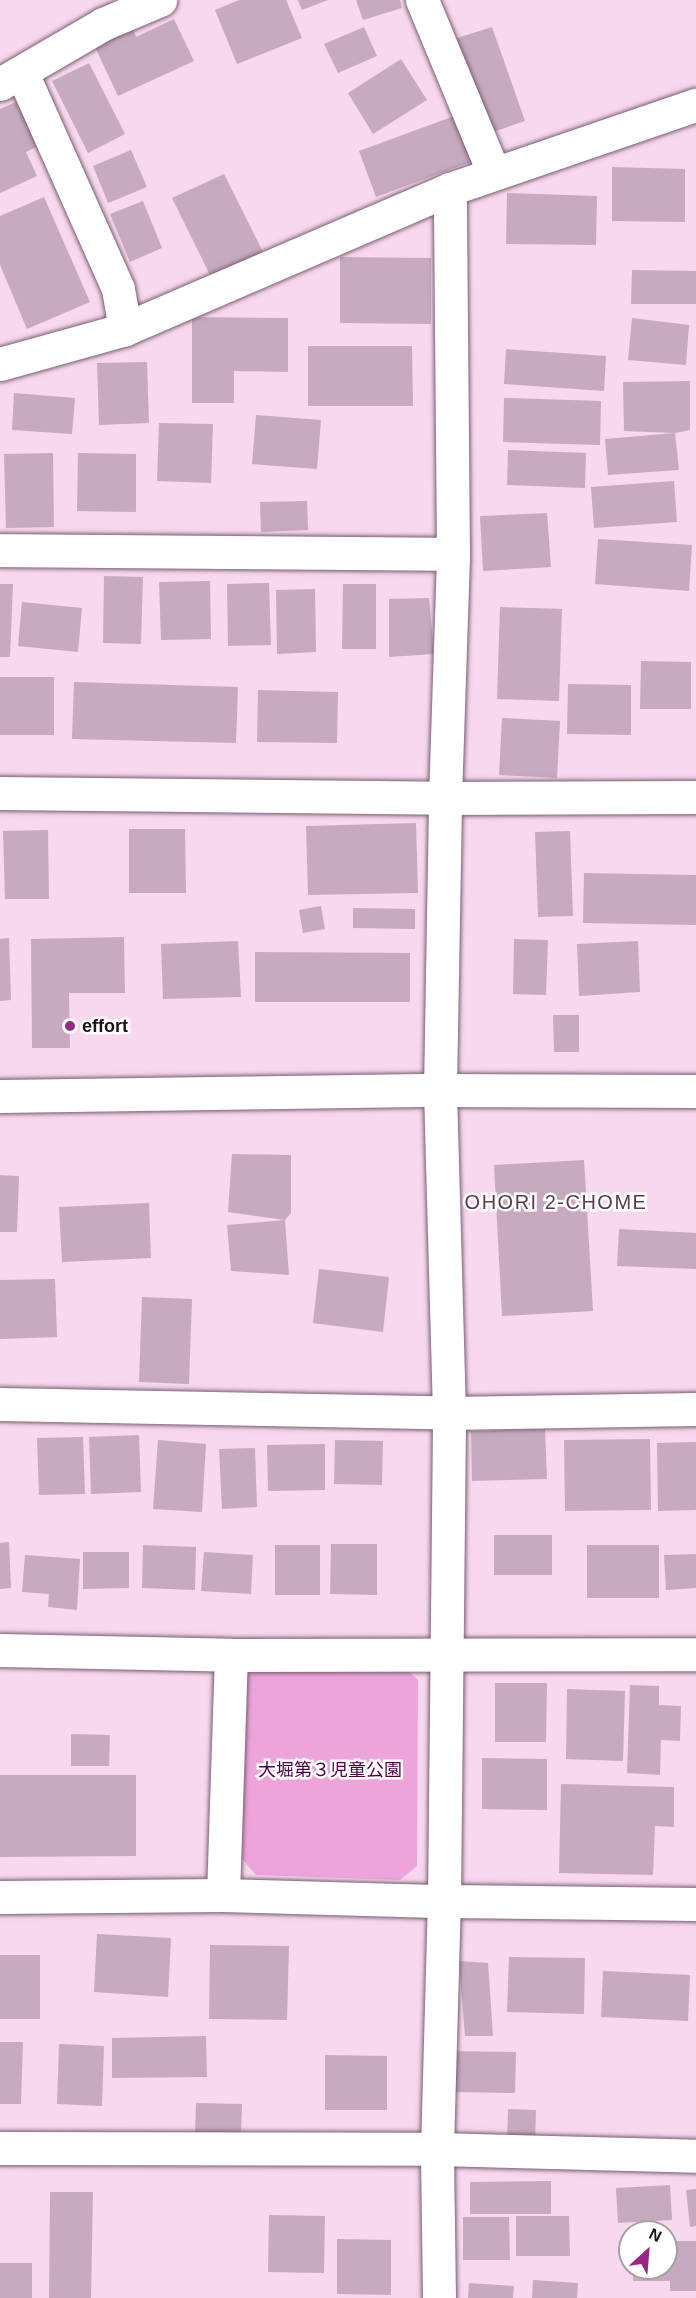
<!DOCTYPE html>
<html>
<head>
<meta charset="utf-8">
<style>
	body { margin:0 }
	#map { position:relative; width:696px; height:2298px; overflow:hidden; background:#f7d8ee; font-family:Helvetica,"Noto Sans JP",sans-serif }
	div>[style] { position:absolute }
	.green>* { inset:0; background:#eda4db }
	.building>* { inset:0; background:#c7aabf }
	.roads { filter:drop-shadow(0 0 2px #785e71) drop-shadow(0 0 2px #785e71) }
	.minor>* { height:33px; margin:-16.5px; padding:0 16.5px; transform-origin:16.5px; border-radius:16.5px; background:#fff }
	.tertiary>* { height:33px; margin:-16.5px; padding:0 16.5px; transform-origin:16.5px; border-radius:16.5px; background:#fff }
	.dots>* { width:16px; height:16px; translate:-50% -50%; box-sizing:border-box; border:3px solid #fff; border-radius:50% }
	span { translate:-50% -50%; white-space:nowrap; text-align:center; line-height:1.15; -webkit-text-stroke:5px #fff; paint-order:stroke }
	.poi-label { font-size:18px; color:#1d131a; font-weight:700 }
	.left { translate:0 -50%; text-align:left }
	.park-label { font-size:18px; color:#4e0143 }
	.neighbourhood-label { font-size:20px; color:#573e51; letter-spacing:1.5px }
	.north { position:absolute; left:618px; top:2220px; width:60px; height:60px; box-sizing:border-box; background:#fff; border:2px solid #a5a1a3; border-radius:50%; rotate:26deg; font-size:16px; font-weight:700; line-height:24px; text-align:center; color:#1d131a }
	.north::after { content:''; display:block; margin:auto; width:21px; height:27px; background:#972684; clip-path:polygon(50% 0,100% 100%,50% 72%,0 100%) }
</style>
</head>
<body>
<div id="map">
	<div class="green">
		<div style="clip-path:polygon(255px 1667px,405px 1668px,418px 1680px,417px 1866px,400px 1880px,256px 1875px,242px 1859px,244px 1680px)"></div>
	</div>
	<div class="building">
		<div style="clip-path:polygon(239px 0,286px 0,302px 38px,237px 64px,215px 10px)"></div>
		<div style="clip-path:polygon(298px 0,328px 0,302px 10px)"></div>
		<div style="clip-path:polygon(356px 0,400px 0,402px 8px,363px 20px)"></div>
		<div style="clip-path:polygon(174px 19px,194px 61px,118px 96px,95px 47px,133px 29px,136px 37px)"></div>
		<div style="clip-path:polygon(364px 27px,377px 56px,338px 73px,324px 44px)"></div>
		<div style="clip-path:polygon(492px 27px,525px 121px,487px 134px,454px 39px)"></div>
		<div style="clip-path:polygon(401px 59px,427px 100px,373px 134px,348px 93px)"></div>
		<div style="clip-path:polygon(89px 63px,125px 134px,88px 153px,52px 81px)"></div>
		<div style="clip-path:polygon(21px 100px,42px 144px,26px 152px,37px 176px,0 193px,0 109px)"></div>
		<div style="clip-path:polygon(457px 115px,473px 161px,376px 197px,359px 151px)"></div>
		<div style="clip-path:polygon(131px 150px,147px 187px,108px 203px,93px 166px)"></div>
		<div style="clip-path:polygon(612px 167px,685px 169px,685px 222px,612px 221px)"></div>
		<div style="clip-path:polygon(224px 174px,263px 252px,211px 277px,172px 198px)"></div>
		<div style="clip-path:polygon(507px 193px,597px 196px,596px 245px,506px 244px)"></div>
		<div style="clip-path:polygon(44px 197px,90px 302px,27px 329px,0 265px,0 216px)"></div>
		<div style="clip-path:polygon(143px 201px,162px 248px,130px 262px,110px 214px)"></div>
		<div style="clip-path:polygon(340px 257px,431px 258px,431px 324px,340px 323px)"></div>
		<div style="clip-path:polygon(632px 270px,696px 271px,696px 304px,631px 304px)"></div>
		<div style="clip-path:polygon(192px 317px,288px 318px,288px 372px,234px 371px,234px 403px,192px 403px)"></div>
		<div style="clip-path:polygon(632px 318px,689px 325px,686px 365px,628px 360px)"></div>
		<div style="clip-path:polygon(308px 346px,412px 346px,413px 406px,308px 406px)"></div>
		<div style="clip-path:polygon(506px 349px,606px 356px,604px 391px,504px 384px)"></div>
		<div style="clip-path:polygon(147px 362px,149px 423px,99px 425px,97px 363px)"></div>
		<div style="clip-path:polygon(690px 381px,690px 430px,675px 433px,624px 431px,623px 382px)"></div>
		<div style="clip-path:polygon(14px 393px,75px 398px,72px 434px,12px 430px)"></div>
		<div style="clip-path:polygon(504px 398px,601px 401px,600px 445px,503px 442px)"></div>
		<div style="clip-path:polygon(256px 415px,321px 420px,317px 469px,252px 464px)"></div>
		<div style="clip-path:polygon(159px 423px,213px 424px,211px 483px,157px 481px)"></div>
		<div style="clip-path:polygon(675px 433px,679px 470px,608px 475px,605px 439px)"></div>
		<div style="clip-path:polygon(508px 450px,586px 453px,585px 488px,507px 485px)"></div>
		<div style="clip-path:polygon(53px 453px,54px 527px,6px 528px,4px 454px)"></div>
		<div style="clip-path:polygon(78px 453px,136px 454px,136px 512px,77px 511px)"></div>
		<div style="clip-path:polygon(674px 481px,677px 522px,594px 528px,591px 487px)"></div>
		<div style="clip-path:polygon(307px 501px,308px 530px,261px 532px,260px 502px)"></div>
		<div style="clip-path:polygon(547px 513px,551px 567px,483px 571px,480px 516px)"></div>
		<div style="clip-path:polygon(598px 539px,692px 545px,689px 591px,595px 584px)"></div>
		<div style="clip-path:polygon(104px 576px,143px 577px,141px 644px,103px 643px)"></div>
		<div style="clip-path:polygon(210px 581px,211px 639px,161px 640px,159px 582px)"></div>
		<div style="clip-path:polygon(269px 583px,271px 645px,228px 646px,227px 584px)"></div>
		<div style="clip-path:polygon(0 584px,13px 584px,10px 657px,0 657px)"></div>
		<div style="clip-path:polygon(343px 584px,376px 584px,376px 649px,342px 649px)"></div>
		<div style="clip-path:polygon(315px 589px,316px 652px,277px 654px,276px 590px)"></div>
		<div style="clip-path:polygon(429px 598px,434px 654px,389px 657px,389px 599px)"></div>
		<div style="clip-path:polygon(22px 602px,82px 608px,78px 652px,18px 646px)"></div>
		<div style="clip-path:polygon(500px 607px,562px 609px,559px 701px,497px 699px)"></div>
		<div style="clip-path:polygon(641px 661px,691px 662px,691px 709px,640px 709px)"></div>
		<div style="clip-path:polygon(0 677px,54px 677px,54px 735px,0 735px)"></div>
		<div style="clip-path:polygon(74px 682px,238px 687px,236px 743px,72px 739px)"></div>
		<div style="clip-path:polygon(568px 684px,631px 685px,631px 735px,567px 734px)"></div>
		<div style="clip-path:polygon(258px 690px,338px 692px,337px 743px,257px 742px)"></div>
		<div style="clip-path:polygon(502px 718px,560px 721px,557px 778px,499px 775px)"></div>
		<div style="clip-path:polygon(416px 823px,418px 893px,308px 895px,306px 826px)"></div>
		<div style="clip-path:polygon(129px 829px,185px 829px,186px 893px,129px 893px)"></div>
		<div style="clip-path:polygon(48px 830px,49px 899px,5px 899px,3px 831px)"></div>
		<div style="clip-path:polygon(570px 831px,573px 916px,538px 917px,535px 832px)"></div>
		<div style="clip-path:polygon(584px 873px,696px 875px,696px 925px,583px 923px)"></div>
		<div style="clip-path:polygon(321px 906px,325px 929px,303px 933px,299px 910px)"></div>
		<div style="clip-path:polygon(353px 908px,415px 909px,415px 929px,353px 928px)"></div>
		<div style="clip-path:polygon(124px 937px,125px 993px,69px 993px,70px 1048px,32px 1048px,31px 939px)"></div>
		<div style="clip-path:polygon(9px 938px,11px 1000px,0 1001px,0 939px)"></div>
		<div style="clip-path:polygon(514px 939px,548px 940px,546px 995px,513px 994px)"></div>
		<div style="clip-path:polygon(238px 941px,241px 997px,163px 999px,161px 944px)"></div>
		<div style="clip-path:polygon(638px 941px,640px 992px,579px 996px,577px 944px)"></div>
		<div style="clip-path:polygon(255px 952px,410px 953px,410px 1002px,255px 1002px)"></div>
		<div style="clip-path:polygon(553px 1015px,579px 1015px,579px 1052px,554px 1052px)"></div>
		<div style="clip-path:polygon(232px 1154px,291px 1155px,291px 1213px,285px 1220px,228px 1212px)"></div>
		<div style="clip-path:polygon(584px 1160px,593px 1311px,502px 1316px,494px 1165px)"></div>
		<div style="clip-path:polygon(0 1175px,19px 1176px,17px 1232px,0 1232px)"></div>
		<div style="clip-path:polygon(149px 1203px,151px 1258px,62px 1262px,59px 1207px)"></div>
		<div style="clip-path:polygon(285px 1220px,289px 1275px,231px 1271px,227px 1225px)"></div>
		<div style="clip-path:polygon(619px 1229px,696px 1233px,696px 1269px,617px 1266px)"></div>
		<div style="clip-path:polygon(319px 1269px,389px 1277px,383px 1332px,313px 1323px)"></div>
		<div style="clip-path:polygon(55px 1279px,57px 1337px,0 1339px,0 1280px)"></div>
		<div style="clip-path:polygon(142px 1297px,192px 1299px,189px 1384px,139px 1382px)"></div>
		<div style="clip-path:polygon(545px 1429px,547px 1479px,472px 1481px,471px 1431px)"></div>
		<div style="clip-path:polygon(139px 1435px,141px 1492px,91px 1494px,89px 1437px)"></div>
		<div style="clip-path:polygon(83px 1437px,85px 1494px,39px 1495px,37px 1438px)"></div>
		<div style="clip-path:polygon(650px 1439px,651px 1510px,565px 1511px,564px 1440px)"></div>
		<div style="clip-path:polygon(158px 1440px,206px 1444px,202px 1512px,153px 1509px)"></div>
		<div style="clip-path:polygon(335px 1440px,383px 1441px,382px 1485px,334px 1484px)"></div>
		<div style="clip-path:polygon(696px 1442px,696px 1510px,658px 1511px,657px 1443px)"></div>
		<div style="clip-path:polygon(325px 1444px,325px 1490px,268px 1491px,267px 1445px)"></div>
		<div style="clip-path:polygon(255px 1448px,257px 1507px,222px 1509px,219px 1449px)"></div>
		<div style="clip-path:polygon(494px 1535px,552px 1535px,552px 1575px,494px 1575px)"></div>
		<div style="clip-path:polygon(9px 1542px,11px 1588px,0 1589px,0 1543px)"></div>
		<div style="clip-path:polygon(331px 1544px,377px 1544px,377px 1595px,330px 1594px)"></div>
		<div style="clip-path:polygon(143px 1545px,196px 1547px,195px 1590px,142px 1588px)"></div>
		<div style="clip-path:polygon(275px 1545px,320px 1545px,320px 1595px,275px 1595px)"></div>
		<div style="clip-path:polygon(587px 1545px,659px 1545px,659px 1598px,587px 1598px)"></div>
		<div style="clip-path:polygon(83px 1552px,129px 1552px,129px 1588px,83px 1589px)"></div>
		<div style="clip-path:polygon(204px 1552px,253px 1555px,251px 1594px,201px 1591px)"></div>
		<div style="clip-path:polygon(696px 1554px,696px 1588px,666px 1590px,664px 1555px)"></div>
		<div style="clip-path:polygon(25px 1555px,80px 1559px,77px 1610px,48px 1607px,49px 1594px,22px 1592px)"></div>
		<div style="clip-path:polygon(495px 1683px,547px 1683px,546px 1742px,495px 1742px)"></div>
		<div style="clip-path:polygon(630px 1685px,659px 1686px,659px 1705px,681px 1706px,680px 1741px,661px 1740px,660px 1775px,627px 1773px)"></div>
		<div style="clip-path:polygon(567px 1689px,625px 1691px,623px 1761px,566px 1759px)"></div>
		<div style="clip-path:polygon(71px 1734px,110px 1735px,109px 1766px,71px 1766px)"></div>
		<div style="clip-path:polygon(482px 1758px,547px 1759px,547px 1810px,482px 1809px)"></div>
		<div style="clip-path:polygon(0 1775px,136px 1775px,136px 1856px,0 1857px)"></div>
		<div style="clip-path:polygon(561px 1784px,674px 1787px,674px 1827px,655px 1826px,653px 1875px,559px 1873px)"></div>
		<div style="clip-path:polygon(97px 1934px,171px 1938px,168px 1997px,94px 1992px)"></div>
		<div style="clip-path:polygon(210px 1945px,289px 1946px,287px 2020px,209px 2019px)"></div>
		<div style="clip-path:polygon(0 1955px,40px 1955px,40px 2019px,0 2019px)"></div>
		<div style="clip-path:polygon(509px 1957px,585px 1958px,584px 2014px,507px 2012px)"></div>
		<div style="clip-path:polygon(459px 1961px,488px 1963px,493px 2036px,465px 2036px)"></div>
		<div style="clip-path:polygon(603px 1971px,690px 1975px,688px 2021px,601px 2017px)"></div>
		<div style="clip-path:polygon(206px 2036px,207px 2077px,112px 2078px,112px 2038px)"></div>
		<div style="clip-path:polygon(0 2042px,23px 2042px,21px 2104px,0 2104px)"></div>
		<div style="clip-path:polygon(59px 2044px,104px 2046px,102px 2106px,57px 2104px)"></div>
		<div style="clip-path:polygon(453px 2051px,516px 2052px,515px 2093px,453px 2092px)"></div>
		<div style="clip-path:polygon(325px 2055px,387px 2056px,387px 2110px,325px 2110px)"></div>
		<div style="clip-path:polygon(196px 2103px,242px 2104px,241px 2134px,195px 2134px)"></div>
		<div style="clip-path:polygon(508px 2109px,536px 2110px,535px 2142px,507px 2142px)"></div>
		<div style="clip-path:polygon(551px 2181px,551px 2214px,470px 2214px,470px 2182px)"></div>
		<div style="clip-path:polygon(670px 2185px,672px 2220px,618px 2223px,616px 2188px)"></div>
		<div style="clip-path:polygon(696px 2189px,696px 2226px,690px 2227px,686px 2190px)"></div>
		<div style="clip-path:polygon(50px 2192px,93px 2192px,91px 2298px,49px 2298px)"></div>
		<div style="clip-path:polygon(269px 2215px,325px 2216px,324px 2273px,268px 2272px)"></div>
		<div style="clip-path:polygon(516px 2216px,569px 2216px,570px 2256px,516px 2256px)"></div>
		<div style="clip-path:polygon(463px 2217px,509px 2217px,510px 2260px,463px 2260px)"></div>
		<div style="clip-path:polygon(337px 2239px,391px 2240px,391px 2295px,337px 2294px)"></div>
		<div style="clip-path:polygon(666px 2241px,696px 2241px,696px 2291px,670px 2291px,670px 2281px,633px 2281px,633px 2268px,666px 2268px)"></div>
		<div style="clip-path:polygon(0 2263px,32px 2263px,32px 2298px,0 2298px)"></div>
		<div style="clip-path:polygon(533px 2280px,578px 2283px,577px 2298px,532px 2298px)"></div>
		<div style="clip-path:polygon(469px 2283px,514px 2286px,513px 2298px,468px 2298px)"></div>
	</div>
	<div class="roads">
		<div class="minor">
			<div style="left:422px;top:0;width:188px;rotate:67.5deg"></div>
			<div style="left:22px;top:73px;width:236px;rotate:66deg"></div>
			<div style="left:118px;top:289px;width:41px;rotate:80.1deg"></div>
			<div style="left:0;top:84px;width:119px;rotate:-30.2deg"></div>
			<div style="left:103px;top:24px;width:62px;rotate:-22.8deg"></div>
			<div style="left:0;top:364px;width:130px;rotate:-15.6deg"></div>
			<div style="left:125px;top:329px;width:354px;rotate:-23.3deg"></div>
			<div style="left:450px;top:189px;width:260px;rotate:-18.9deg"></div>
			<div style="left:0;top:550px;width:453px;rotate:0.5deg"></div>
			<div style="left:0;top:793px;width:445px;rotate:0.6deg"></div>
			<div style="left:445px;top:798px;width:251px;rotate:-0.2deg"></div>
			<div style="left:0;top:1404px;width:449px;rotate:1.1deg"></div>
			<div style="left:449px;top:1413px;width:247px;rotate:-0.9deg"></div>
			<div style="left:0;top:1650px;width:231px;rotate:1.2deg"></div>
			<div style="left:231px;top:1655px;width:465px;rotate:-0.1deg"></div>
			<div style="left:223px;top:1895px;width:240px;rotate:-88.1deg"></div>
			<div style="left:0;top:1897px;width:223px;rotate:-0.5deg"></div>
			<div style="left:223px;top:1895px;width:221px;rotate:1.6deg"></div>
			<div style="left:444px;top:1901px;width:252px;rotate:0.7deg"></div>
			<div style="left:0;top:2148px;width:437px;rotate:0.1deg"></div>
			<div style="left:437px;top:2149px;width:259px;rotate:1.5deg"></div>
			<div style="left:439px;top:2298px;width:149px;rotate:-90.8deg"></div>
			<div style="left:437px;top:2149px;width:248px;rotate:-88.4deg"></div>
			<div style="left:444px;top:1901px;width:488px;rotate:-89.4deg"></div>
			<div style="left:449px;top:1413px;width:323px;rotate:-91.6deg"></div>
			<div style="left:440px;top:1090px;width:292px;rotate:-89deg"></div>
			<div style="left:445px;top:798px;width:244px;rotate:-88.1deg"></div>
			<div style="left:453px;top:554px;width:365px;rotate:-90.5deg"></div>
		</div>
		<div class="tertiary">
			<div style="left:0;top:1096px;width:440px;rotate:-0.8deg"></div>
			<div style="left:440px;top:1090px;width:256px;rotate:0.2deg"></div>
		</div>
	</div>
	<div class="dots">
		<div style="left:70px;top:1026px;background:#972684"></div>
	</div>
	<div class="poi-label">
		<span class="left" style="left:82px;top:1026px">effort</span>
	</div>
	<div class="park-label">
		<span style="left:330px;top:1770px">大堀第３児童公園</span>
	</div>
	<div class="neighbourhood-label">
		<span style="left:556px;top:1202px">OHORI 2-CHOME</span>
	</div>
	<div class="north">N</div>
</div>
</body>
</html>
